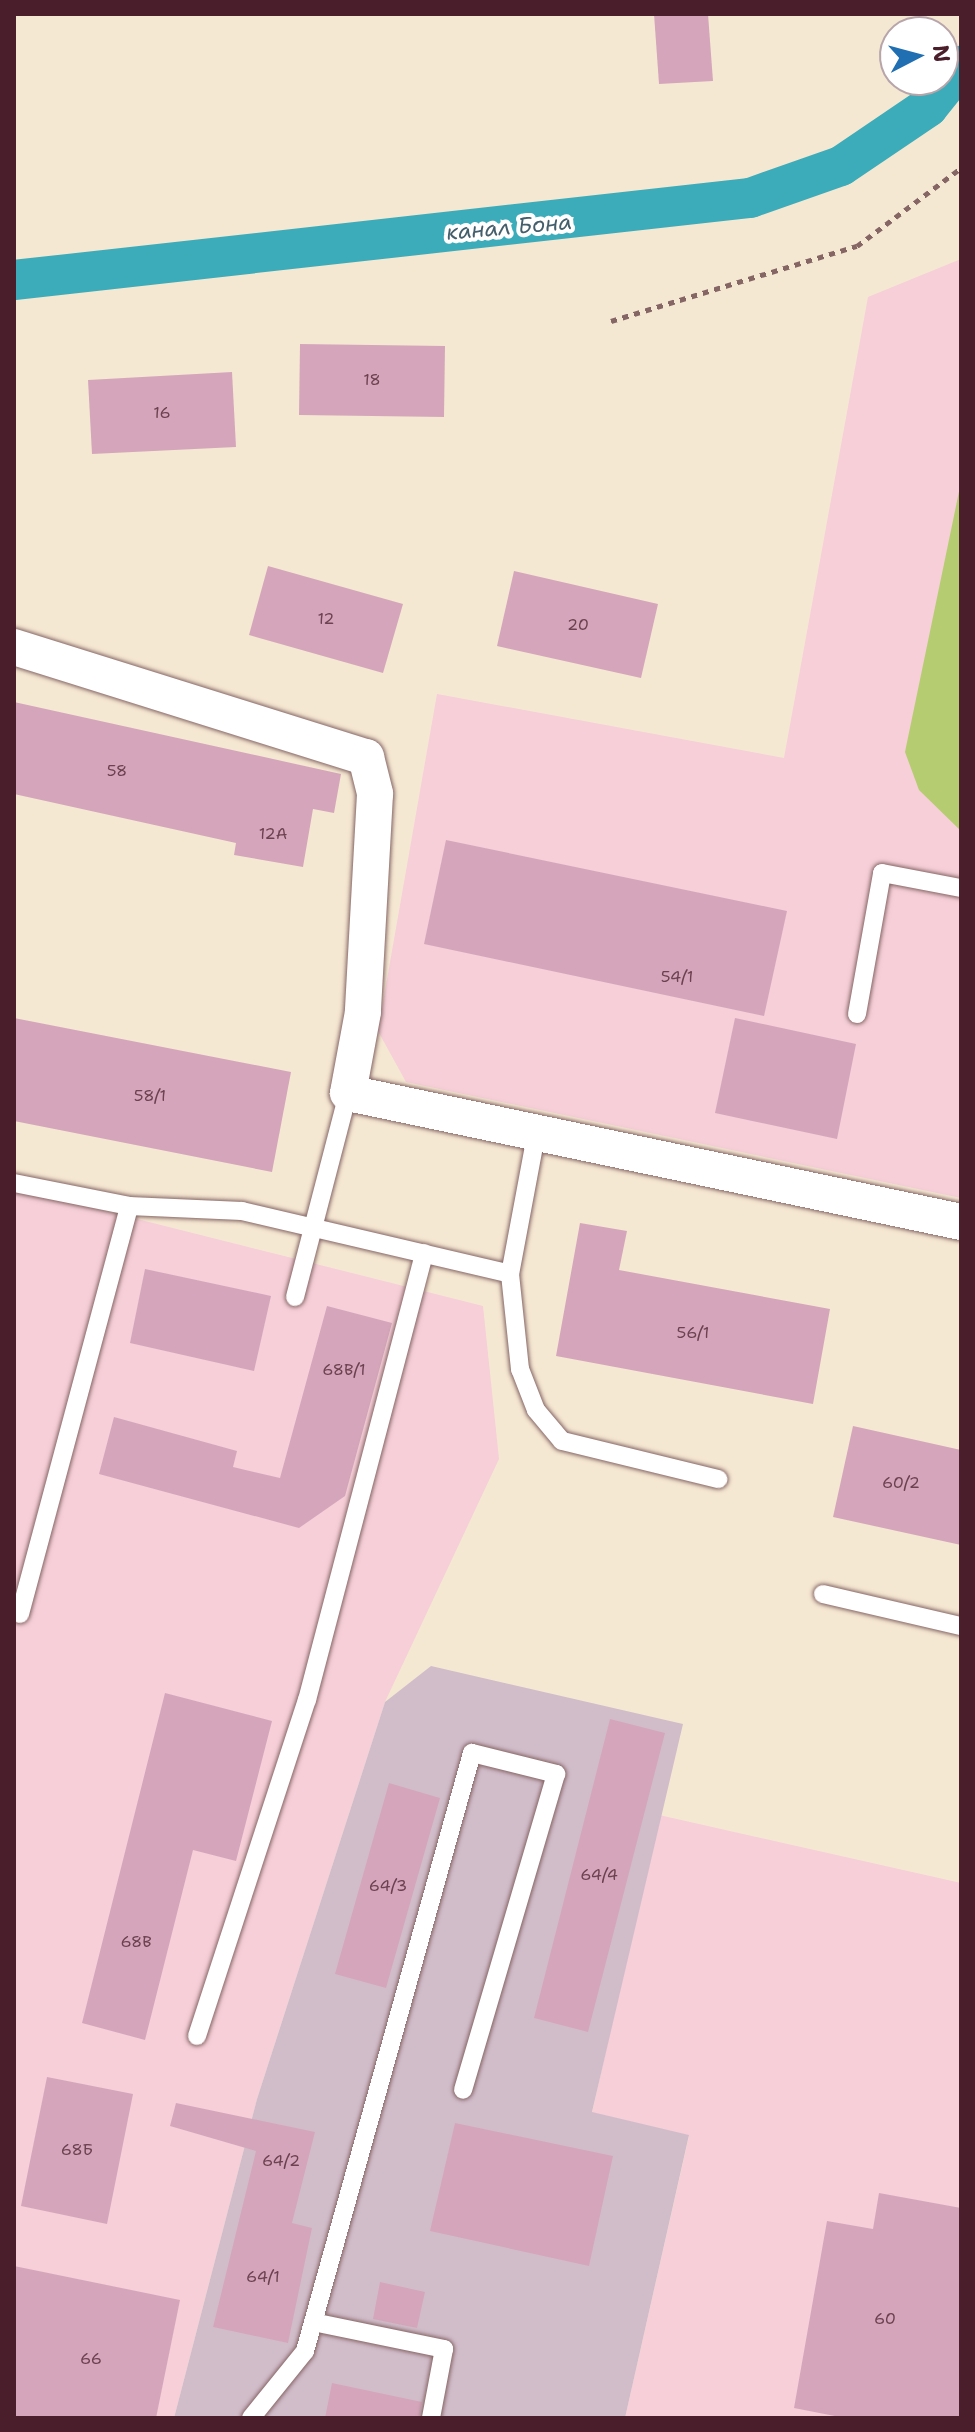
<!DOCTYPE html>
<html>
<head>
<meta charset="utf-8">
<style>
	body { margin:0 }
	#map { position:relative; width:975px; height:2432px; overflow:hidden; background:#f5e8d2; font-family:"Shantell Sans",sans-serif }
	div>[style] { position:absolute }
	.built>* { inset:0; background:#f6cfd8 }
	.industrial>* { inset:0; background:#d1bdca }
	.green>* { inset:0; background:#b5cc71 }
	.canal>* { height:40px; margin:-20px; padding:0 20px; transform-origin:20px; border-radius:20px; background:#3dacba }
	.building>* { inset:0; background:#d5a6bb }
	.path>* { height:5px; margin-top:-2.5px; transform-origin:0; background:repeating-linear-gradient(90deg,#866565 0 6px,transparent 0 12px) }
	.roads { filter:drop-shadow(0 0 2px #866565) drop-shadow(0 0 2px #866565) }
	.service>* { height:18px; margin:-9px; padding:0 9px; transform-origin:9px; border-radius:9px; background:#fff }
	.minor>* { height:36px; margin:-18px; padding:0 18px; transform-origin:18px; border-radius:18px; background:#fff }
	span { translate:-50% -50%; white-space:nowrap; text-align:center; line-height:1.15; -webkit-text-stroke:8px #fff; paint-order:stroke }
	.number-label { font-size:16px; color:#6d414f }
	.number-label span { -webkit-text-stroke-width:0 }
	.water-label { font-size:22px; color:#445e6b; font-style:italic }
	.frame { position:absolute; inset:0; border:16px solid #4a1f2b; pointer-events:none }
	.north { position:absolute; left:879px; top:16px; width:80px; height:80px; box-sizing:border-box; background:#fff; border:2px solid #b7a5aa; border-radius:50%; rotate:84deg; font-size:22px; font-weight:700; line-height:32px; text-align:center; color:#4a1f2b }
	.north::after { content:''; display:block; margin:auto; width:28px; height:36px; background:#1f6fb2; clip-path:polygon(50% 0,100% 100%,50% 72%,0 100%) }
</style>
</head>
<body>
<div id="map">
	<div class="built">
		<div style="clip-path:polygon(961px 259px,961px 1198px,406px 1082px,378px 1031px,437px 694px,784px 758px,868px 297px)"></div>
		<div style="clip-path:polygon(14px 1188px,483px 1306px,499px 1459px,385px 1702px,257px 2099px,174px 2418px,14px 2418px)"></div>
		<div style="clip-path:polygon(659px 1815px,961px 1883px,961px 2418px,625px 2418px,689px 2136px,592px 2113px)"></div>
	</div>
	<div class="industrial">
		<div style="clip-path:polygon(431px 1666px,683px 1724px,592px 2112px,689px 2135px,625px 2418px,174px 2418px,257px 2099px,385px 1702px)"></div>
	</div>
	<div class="green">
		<div style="clip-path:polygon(961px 482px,961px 831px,919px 790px,905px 752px)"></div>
	</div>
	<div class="canal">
		<div style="left:14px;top:280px;width:741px;rotate:-6.36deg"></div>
		<div style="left:750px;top:198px;width:96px;rotate:-19.4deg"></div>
		<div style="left:841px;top:166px;width:105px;rotate:-34.1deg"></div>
		<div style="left:928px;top:107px;width:53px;rotate:-51.2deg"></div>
	</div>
	<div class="building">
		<div style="clip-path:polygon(654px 14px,708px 14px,713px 81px,659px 84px)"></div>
		<div style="clip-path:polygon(300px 344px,445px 346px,444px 417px,299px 415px)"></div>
		<div style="clip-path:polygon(232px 372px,236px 447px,92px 454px,88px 380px)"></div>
		<div style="clip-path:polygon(268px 566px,403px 604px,383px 673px,249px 635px)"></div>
		<div style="clip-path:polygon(514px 571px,658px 604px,641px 678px,497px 646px)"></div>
		<div style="clip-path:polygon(14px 702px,341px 774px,334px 813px,313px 809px,303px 867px,234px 855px,236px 843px,14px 794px)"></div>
		<div style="clip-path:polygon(446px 840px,787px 911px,764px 1016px,424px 944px)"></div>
		<div style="clip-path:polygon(14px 1018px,291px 1072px,272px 1172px,14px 1121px)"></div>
		<div style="clip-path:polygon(735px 1018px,856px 1044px,837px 1139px,715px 1113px)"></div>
		<div style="clip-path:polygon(580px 1223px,627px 1231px,619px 1270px,830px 1309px,813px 1404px,556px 1356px)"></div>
		<div style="clip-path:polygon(145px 1269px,271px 1296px,254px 1371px,130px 1343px)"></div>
		<div style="clip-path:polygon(327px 1306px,392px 1323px,345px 1496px,299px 1528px,99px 1474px,114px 1417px,237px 1451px,233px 1467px,280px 1478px)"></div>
		<div style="clip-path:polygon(853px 1426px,961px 1450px,961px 1545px,833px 1517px)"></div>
		<div style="clip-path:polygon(165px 1693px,272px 1721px,236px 1861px,193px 1850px,145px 2040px,82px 2023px)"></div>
		<div style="clip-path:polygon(610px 1719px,665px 1733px,588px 2032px,534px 2018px)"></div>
		<div style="clip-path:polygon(389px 1783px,440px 1798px,386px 1988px,335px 1974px)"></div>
		<div style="clip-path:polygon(47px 2077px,133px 2094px,107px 2224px,21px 2206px)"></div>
		<div style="clip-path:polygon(176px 2103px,315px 2132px,292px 2223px,312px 2228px,288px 2343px,213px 2327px,256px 2151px,170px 2126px)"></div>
		<div style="clip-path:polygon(455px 2123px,613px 2156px,589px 2266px,430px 2231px)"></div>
		<div style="clip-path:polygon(879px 2193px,961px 2208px,961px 2418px,845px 2418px,794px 2408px,827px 2221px,873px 2229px)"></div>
		<div style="clip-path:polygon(14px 2266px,180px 2300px,156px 2418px,14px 2418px)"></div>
		<div style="clip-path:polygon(380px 2282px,425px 2292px,417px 2328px,373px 2319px)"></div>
		<div style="clip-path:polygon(332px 2383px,422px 2402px,419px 2418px,325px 2418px)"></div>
	</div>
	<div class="path">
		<div style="left:611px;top:321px;width:257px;rotate:-17deg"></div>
		<div style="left:857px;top:246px;width:130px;rotate:-36.9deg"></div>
	</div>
	<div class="roads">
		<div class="service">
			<div style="left:857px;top:1014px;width:143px;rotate:-79.9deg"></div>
			<div style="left:882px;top:873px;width:80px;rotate:10.8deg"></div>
			<div style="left:537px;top:1130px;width:147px;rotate:100.6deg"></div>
			<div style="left:510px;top:1274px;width:96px;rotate:84deg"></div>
			<div style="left:520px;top:1369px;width:44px;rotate:68.7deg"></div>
			<div style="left:536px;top:1410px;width:40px;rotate:50deg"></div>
			<div style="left:562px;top:1441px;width:161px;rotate:13.7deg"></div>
			<div style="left:14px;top:1183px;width:117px;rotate:11.3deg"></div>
			<div style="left:129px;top:1206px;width:113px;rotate:2.5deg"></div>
			<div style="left:242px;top:1211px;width:275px;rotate:13.2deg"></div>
			<div style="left:295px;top:1297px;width:211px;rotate:-75.4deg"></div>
			<div style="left:823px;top:1594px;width:142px;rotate:13.1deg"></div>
			<div style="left:20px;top:1614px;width:422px;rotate:-75deg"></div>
			<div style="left:197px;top:2036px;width:354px;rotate:-71.9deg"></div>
			<div style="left:307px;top:1700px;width:462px;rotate:-75.3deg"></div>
			<div style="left:313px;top:2322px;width:134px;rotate:11.6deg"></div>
			<div style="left:444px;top:2349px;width:70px;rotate:100.7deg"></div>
			<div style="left:251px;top:2418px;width:86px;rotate:-51.1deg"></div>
			<div style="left:305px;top:2351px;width:621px;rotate:-74.4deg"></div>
			<div style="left:472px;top:1753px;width:87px;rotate:14deg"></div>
			<div style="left:556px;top:1774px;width:329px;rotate:106.4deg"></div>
		</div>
		<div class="minor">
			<div style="left:14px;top:647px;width:369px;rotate:17.4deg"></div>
			<div style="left:366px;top:757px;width:38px;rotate:76deg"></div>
			<div style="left:375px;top:794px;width:218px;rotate:93.2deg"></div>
			<div style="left:363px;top:1012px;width:82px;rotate:100.5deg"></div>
			<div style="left:348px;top:1093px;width:626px;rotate:11.88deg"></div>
		</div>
	</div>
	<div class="number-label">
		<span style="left:372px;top:380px">18</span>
		<span style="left:162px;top:413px">16</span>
		<span style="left:326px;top:619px">12</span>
		<span style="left:578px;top:625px">20</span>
		<span style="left:117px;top:771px">58</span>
		<span style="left:273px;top:834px">12А</span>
		<span style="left:677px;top:977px">54/1</span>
		<span style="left:150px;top:1096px">58/1</span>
		<span style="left:693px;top:1333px">56/1</span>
		<span style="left:344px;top:1370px">68В/1</span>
		<span style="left:901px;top:1483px">60/2</span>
		<span style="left:599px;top:1875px">64/4</span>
		<span style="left:388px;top:1886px">64/3</span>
		<span style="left:136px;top:1942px">68В</span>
		<span style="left:77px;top:2150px">68Б</span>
		<span style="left:281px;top:2161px">64/2</span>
		<span style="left:263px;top:2277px">64/1</span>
		<span style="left:885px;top:2319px">60</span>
		<span style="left:91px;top:2359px">66</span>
	</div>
	<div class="water-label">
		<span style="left:509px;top:227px;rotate:-5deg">канал Бона</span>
	</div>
	<div class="frame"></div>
	<div class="north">N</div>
</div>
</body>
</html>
